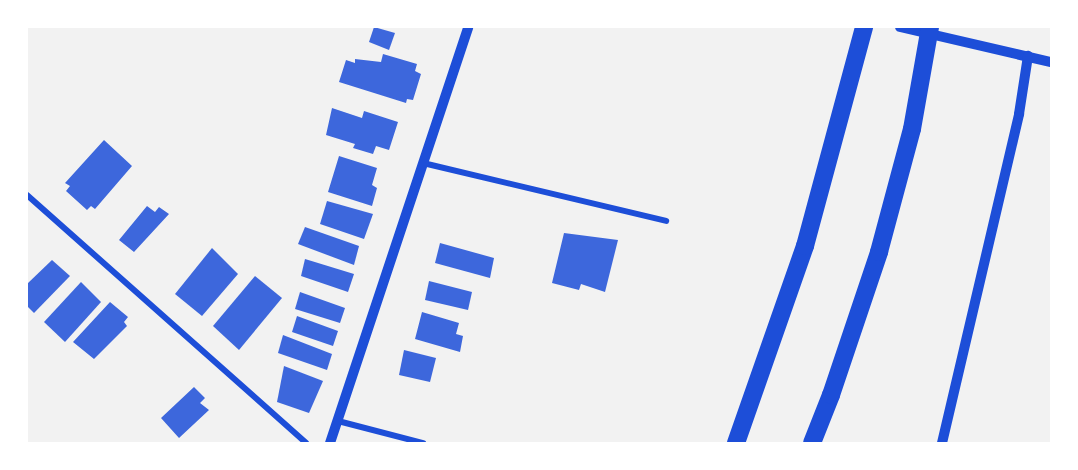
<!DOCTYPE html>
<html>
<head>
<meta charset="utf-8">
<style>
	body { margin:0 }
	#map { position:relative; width:1078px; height:470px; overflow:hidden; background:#f2f2f2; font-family:"Roboto Serif",serif }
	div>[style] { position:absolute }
	.building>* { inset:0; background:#3d67dc }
	.minor>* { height:6px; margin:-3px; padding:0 3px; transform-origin:3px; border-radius:3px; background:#1d4ed8 }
	.tertiary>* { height:10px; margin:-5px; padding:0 5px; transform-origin:5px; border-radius:5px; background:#1d4ed8 }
	.motorway>* { height:18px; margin:-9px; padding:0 9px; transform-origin:9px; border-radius:9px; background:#1d4ed8 }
	span { translate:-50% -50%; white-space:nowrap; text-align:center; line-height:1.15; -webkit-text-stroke:6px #fff; paint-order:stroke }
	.frame { position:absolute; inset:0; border:28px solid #fff; pointer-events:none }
</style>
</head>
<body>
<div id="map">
	<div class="building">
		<div style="clip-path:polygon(374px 27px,395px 33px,389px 50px,369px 42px)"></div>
		<div style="clip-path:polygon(383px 54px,417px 64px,415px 71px,421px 74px,413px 100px,407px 99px,406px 103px,339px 82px,346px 60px,355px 63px,355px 59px,381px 62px)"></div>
		<div style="clip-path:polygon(332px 108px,362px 118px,364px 111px,398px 122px,389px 150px,376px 146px,373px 154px,353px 148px,355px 144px,326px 135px)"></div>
		<div style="clip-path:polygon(104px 140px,132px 166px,95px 209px,91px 206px,87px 210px,66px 191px,70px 186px,65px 183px)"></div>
		<div style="clip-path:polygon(339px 156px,377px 168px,372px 185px,377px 188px,372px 206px,328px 192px)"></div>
		<div style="clip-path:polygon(327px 201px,373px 214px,364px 239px,320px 224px)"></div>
		<div style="clip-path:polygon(147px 206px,155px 212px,159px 207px,169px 214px,134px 252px,119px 240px)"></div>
		<div style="clip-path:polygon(305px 227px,359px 246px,354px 265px,298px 244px)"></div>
		<div style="clip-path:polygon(564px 233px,618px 240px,605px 292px,581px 284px,579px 290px,552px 283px)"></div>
		<div style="clip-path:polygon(440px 243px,494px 258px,490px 278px,435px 263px)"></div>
		<div style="clip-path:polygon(212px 248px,238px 274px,202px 316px,175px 294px)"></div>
		<div style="clip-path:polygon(305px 259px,354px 274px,348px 292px,301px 276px)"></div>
		<div style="clip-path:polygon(52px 260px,70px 276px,34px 313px,27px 306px,27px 284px)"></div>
		<div style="clip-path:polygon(255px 276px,282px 298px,239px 350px,213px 326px)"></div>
		<div style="clip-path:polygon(429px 281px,472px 292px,468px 310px,425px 300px)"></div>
		<div style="clip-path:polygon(81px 282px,101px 302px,65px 342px,44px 322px)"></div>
		<div style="clip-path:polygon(300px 292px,345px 308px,340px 323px,295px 309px)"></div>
		<div style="clip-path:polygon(110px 302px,128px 317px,124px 322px,127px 326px,94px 359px,73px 342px)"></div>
		<div style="clip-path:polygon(422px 312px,459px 323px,456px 334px,463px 336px,460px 352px,415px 339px)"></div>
		<div style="clip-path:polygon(297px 316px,338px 331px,333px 346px,292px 332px)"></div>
		<div style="clip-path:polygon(283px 335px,332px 354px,327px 370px,278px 353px)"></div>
		<div style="clip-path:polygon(404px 350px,436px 358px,430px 382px,399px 375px)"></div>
		<div style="clip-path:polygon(284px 366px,323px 381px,309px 413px,277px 402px)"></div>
		<div style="clip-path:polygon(194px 387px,205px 398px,200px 403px,209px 410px,179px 438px,161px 418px)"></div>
	</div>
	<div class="minor">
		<div style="left:423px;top:163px;width:250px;rotate:13.4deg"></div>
		<div style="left:27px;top:195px;width:373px;rotate:41.6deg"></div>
		<div style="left:338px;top:421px;width:88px;rotate:14.5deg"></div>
	</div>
	<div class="tertiary">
		<div style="left:900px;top:27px;width:155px;rotate:13.1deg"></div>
		<div style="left:330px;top:443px;width:438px;rotate:-71.6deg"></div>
		<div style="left:942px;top:443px;width:338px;rotate:-76.8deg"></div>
		<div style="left:1019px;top:114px;width:59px;rotate:-81.2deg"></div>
	</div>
	<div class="motorway">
		<div style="left:736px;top:443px;width:209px;rotate:-70.7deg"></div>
		<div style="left:805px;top:246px;width:227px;rotate:-74.9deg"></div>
		<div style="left:812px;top:443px;width:52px;rotate:-68.4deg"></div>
		<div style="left:831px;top:395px;width:151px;rotate:-71.4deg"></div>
		<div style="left:879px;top:252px;width:127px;rotate:-75deg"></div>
		<div style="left:912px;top:129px;width:104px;rotate:-80deg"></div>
	</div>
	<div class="frame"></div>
</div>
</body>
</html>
